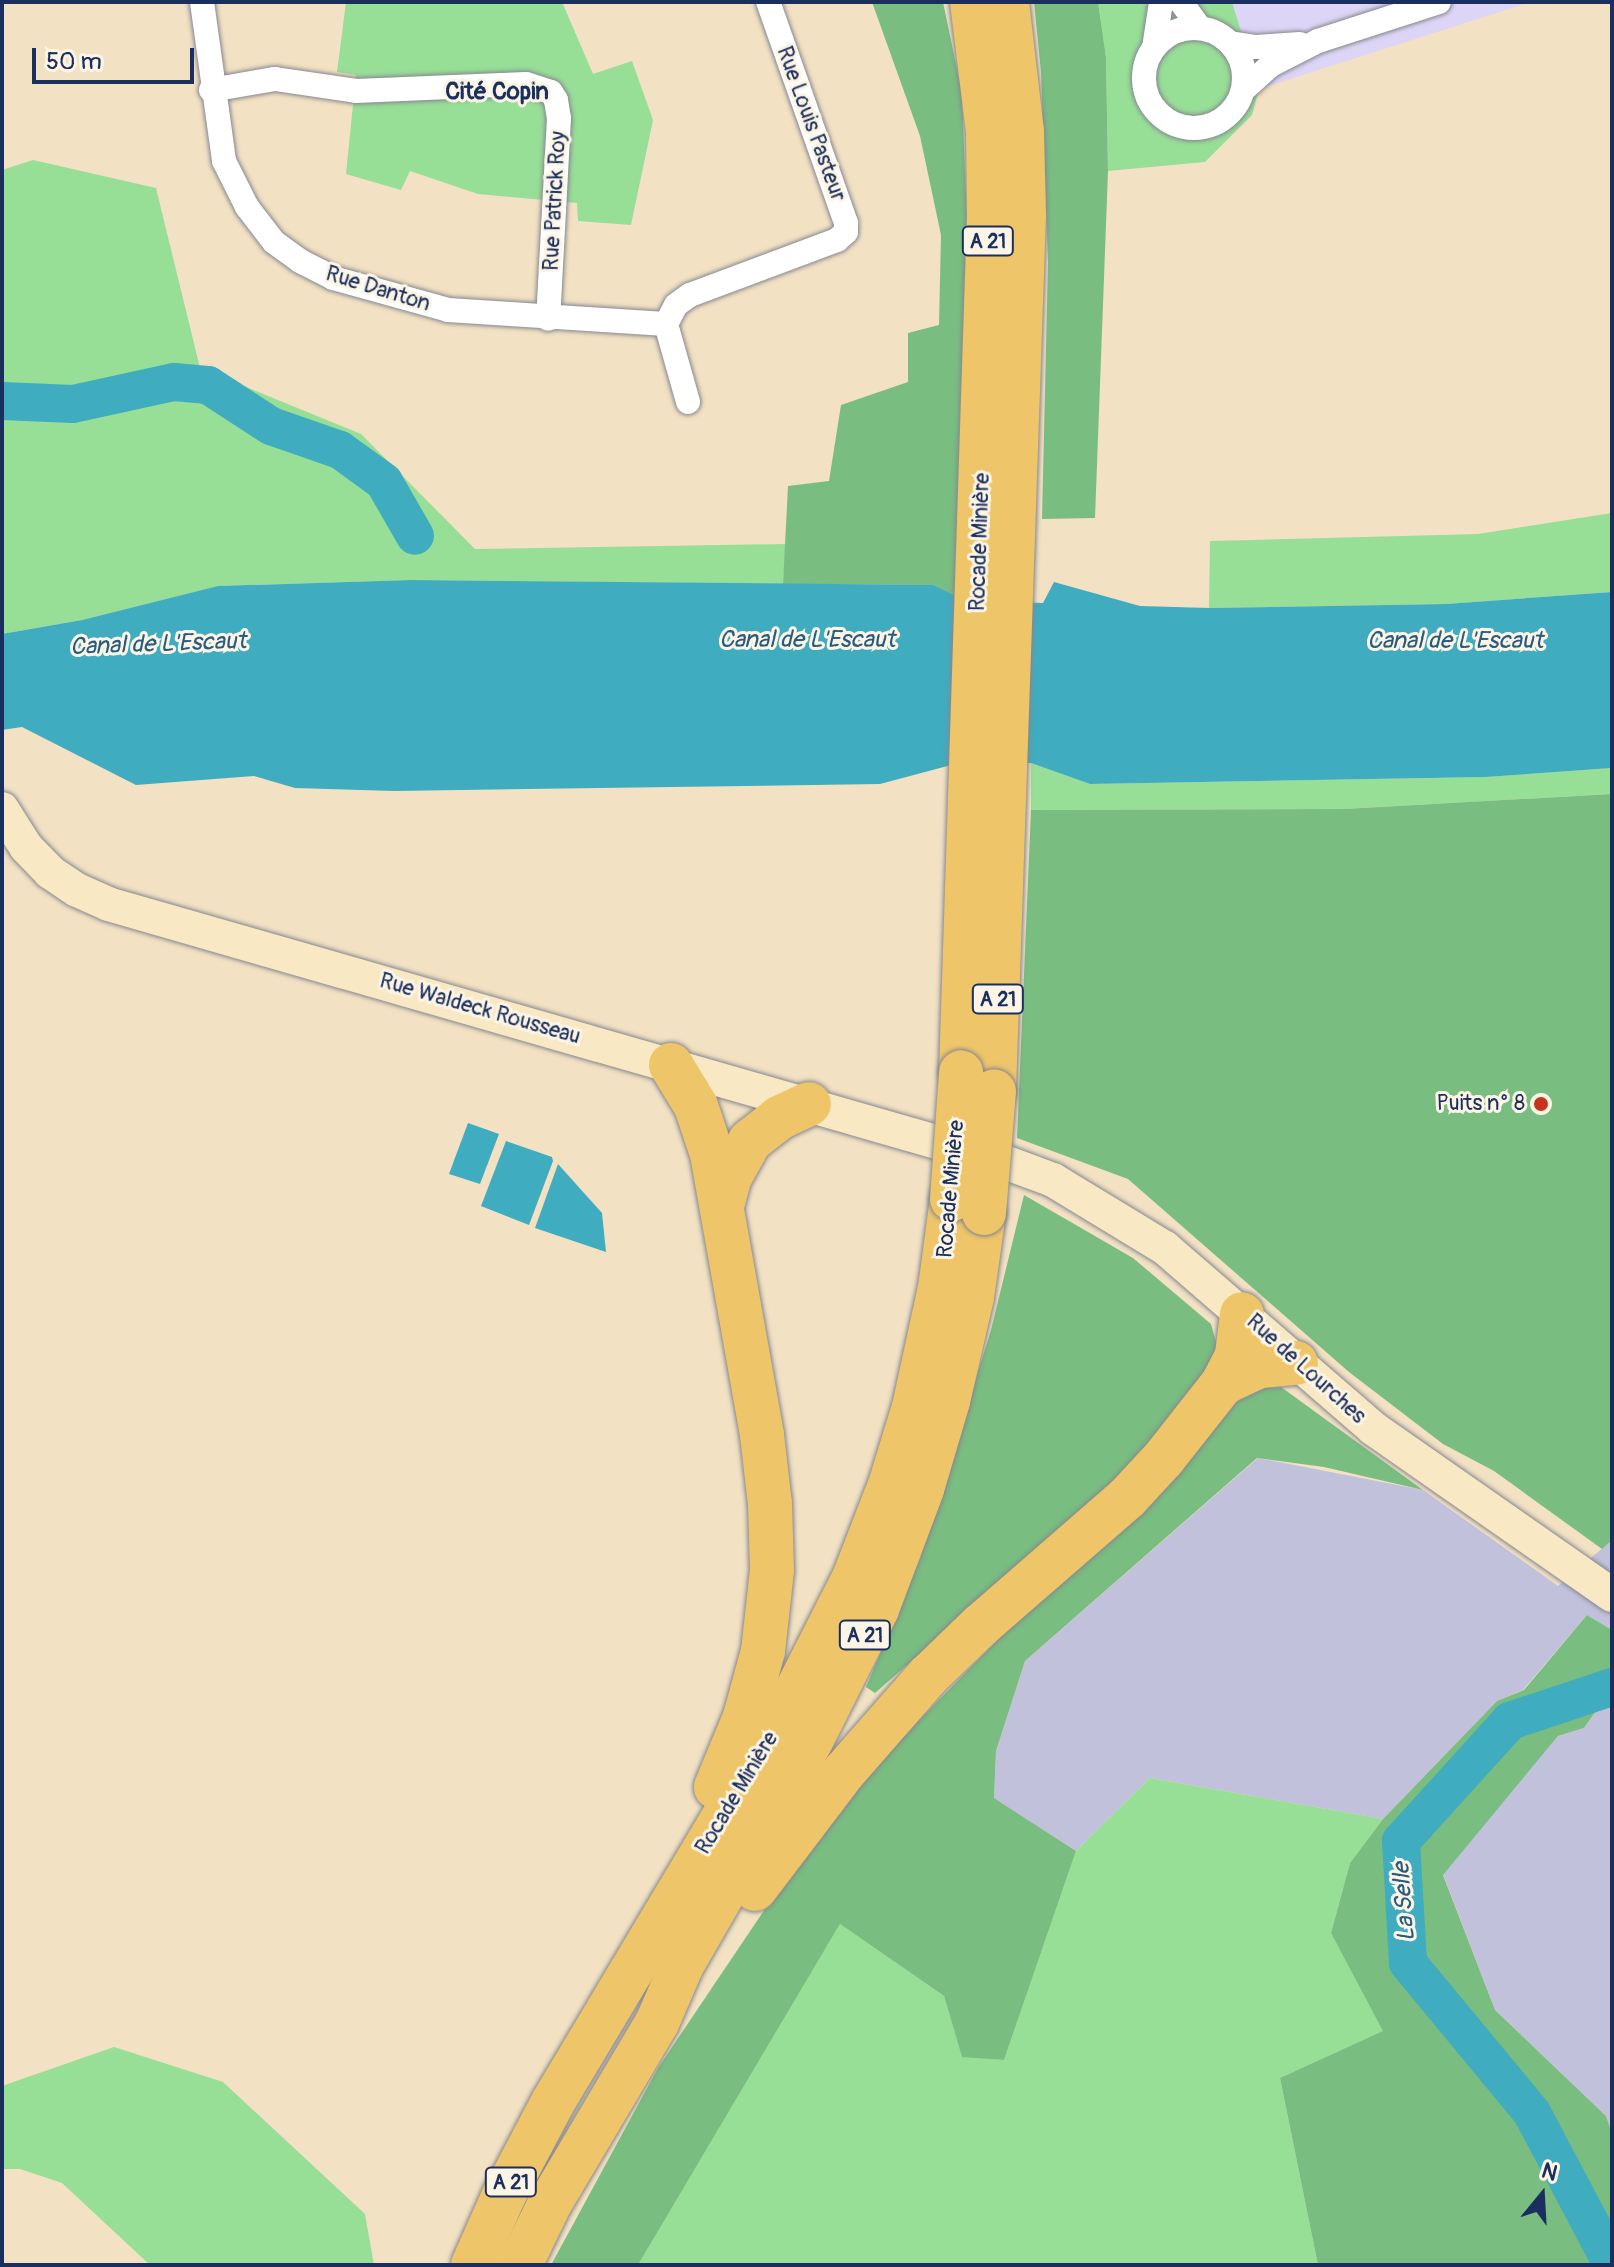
<!DOCTYPE html>
<html>
<head>
<meta charset="utf-8">
<style>
	body { margin:0 }
	#map { position:relative; width:1614px; height:2267px; overflow:hidden; background:#f2e1c3; font-family:Pangolin,sans-serif }
	div>[style] { position:absolute }
	.built>* { inset:0; background:#ddd5f6 }
	.industrial>* { inset:0; background:#c2c1dc }
	.green>* { inset:0; background:#97de97 }
	.forest>* { inset:0; background:#79bd80 }
	.water>* { inset:0; background:#40acbf }
	.river>* { height:38px; margin:-19px; padding:0 19px; transform-origin:19px; border-radius:19px; background:#40acbf }
	.roads { filter:drop-shadow(0 0 2px #868890) drop-shadow(0 0 2px #868890) }
	.street>* { height:24px; margin:-12px; padding:0 12px; transform-origin:12px; border-radius:12px; background:#fff }
	.street>.ring { margin:-12px; padding:0; box-sizing:content-box; background:none; border:24px solid #fff; border-radius:50% }
	.secondary>* { height:34px; margin:-17px; padding:0 17px; transform-origin:17px; border-radius:17px; background:#f8e8c3 }
	.highway>* { height:44px; margin:-22px; padding:0 22px; transform-origin:22px; border-radius:22px; background:#eec569 }
	.bridges { filter:drop-shadow(0 0 2px #868890) drop-shadow(0 0 2px #868890) }
	.highway-bridge>* { height:44px; margin:-22px; padding:0 22px; transform-origin:22px; border-radius:22px; background:#eec569 }
	.dots>* { width:22px; height:22px; translate:-50% -50%; box-sizing:border-box; border:4px solid #fcf5e5; border-radius:50% }
	span { translate:-50% -50%; white-space:nowrap; text-align:center; line-height:1.15; -webkit-text-stroke:6px #fcf5e5; paint-order:stroke }
	.shield-label span { padding:2px 6px; background:#fcf5e5; border:2px solid; border-radius:6px; -webkit-text-stroke-width:0 }
	.shield-label { font-size:20px; color:#1b2f5e; font-weight:700 }
	.street-label { font-size:22px; color:#1b2f5e }
	.poi-label { font-size:22px; color:#1b2f5e }
	.right { translate:-100% -50%; text-align:right }
	.neighbourhood-label { font-size:24px; color:#1b2f5e; font-weight:700 }
	.water-label { font-size:24px; color:#285b80; font-style:italic }
	.frame { position:absolute; inset:0; border:4px solid #1b2f5e; pointer-events:none }
	.north { position:absolute; left:1502px; top:2155px; width:80px; height:80px; -webkit-text-stroke:6px #fcf5e5; paint-order:stroke; rotate:18deg; font-size:22px; font-weight:700; line-height:32px; text-align:center; color:#1b2f5e }
	.north::after { content:''; display:block; margin:auto; width:28px; height:36px; background:#1b2f5e; clip-path:polygon(50% 0,100% 100%,50% 72%,0 100%) }
	.scale { position:absolute; left:32px; top:48px; width:162px; height:36px; box-sizing:border-box; border:4px solid #1b2f5e; border-top:0; padding-left:10px; font-size:24px; line-height:28px; white-space:nowrap; color:#1b2f5e; -webkit-text-stroke:6px #fcf5e5; paint-order:stroke }
</style>
</head>
<body>
<div id="map">
	<div class="built">
		<div style="clip-path:polygon(1232px 2px,1531px 2px,1259px 89px)"></div>
	</div>
	<div class="industrial">
		<div style="clip-path:polygon(1258px 1458px,1423px 1490px,1558px 1586px,1612px 1540px,1612px 1630px,1587px 1615px,1523px 1690px,1497px 1701px,1383px 1819px,1150px 1778px,1076px 1851px,994px 1798px,996px 1751px,1025px 1661px)"></div>
		<div style="clip-path:polygon(1612px 1688px,1612px 2133px,1606px 2116px,1495px 2010px,1443px 1874px,1558px 1736px,1584px 1728px)"></div>
	</div>
	<div class="green">
		<div style="clip-path:polygon(346px 2px,562px 2px,593px 74px,632px 61px,653px 120px,631px 225px,578px 221px,577px 203px,478px 194px,410px 171px,401px 190px,346px 174px,356px 75px,337px 72px)"></div>
		<div style="clip-path:polygon(1098px 2px,1232px 2px,1259px 89px,1252px 115px,1205px 162px,1108px 171px,1106px 57px)"></div>
		<div style="clip-path:polygon(33px 160px,156px 188px,200px 368px,361px 434px,475px 549px,786px 544px,783px 584px,411px 580px,219px 586px,82px 620px,2px 634px,2px 170px)"></div>
		<div style="clip-path:polygon(1612px 513px,1612px 592px,1446px 604px,1209px 608px,1210px 541px,1478px 534px)"></div>
		<div style="clip-path:polygon(1031px 763px,1090px 784px,1486px 777px,1612px 768px,1612px 794px,1344px 809px,1031px 810px)"></div>
		<div style="clip-path:polygon(1150px 1778px,1383px 1819px,1350px 1863px,1331px 1933px,1384px 2031px,1280px 2078px,1318px 2265px,638px 2265px,840px 1924px,944px 1996px,962px 2056px,1004px 2060px,1076px 1851px)"></div>
		<div style="clip-path:polygon(114px 2047px,223px 2082px,365px 2214px,374px 2265px,150px 2265px,62px 2183px,20px 2169px,2px 2169px,2px 2086px)"></div>
	</div>
	<div class="forest">
		<div style="clip-path:polygon(872px 2px,943px 2px,962px 93px,969px 276px,955px 596px,934px 585px,783px 584px,788px 486px,829px 481px,841px 405px,908px 382px,908px 333px,939px 325px,941px 235px,920px 136px)"></div>
		<div style="clip-path:polygon(1034px 2px,1098px 2px,1106px 57px,1108px 171px,1095px 518px,1042px 519px,1048px 262px,1041px 72px)"></div>
		<div style="clip-path:polygon(1612px 794px,1612px 1540px,1602px 1549px,1494px 1471px,1443px 1444px,1349px 1372px,1128px 1179px,1017px 1138px,1031px 810px,1344px 809px)"></div>
		<div style="clip-path:polygon(1024px 1195px,1133px 1258px,1211px 1324px,1218px 1349px,1189px 1396px,1121px 1478px,875px 1693px,866px 1687px,920px 1559px,991px 1330px)"></div>
		<div style="clip-path:polygon(1281px 1387px,1423px 1490px,1324px 1467px,1257px 1458px,1025px 1661px,996px 1751px,994px 1798px,1076px 1851px,1004px 2060px,962px 2057px,944px 1996px,840px 1924px,638px 2265px,551px 2265px,658px 2068px,773px 1897px,877px 1763px,1199px 1435px,1252px 1389px)"></div>
		<div style="clip-path:polygon(1587px 1615px,1612px 1630px,1612px 1688px,1584px 1728px,1558px 1736px,1443px 1875px,1495px 2010px,1606px 2116px,1612px 2133px,1612px 2265px,1318px 2265px,1280px 2078px,1383px 2031px,1331px 1933px,1350px 1863px,1383px 1819px,1497px 1701px,1524px 1690px)"></div>
	</div>
	<div class="water">
		<div style="clip-path:polygon(411px 580px,934px 585px,964px 600px,1043px 603px,1054px 582px,1140px 606px,1209px 608px,1446px 604px,1612px 592px,1612px 768px,1486px 777px,1090px 784px,1031px 763px,955px 764px,880px 784px,394px 791px,295px 788px,254px 776px,136px 785px,22px 727px,2px 730px,2px 634px,82px 620px,218px 586px)"></div>
		<div style="clip-path:polygon(468px 1123px,499px 1134px,480px 1184px,449px 1174px)"></div>
		<div style="clip-path:polygon(506px 1141px,552px 1157px,553px 1161px,529px 1225px,481px 1206px)"></div>
		<div style="clip-path:polygon(558px 1164px,602px 1213px,606px 1252px,535px 1228px)"></div>
	</div>
	<div class="river">
		<div style="left:2px;top:401px;width:71px;rotate:2.4deg"></div>
		<div style="left:73px;top:404px;width:103px;rotate:-12.3deg"></div>
		<div style="left:174px;top:382px;width:34px;rotate:5deg"></div>
		<div style="left:208px;top:385px;width:75px;rotate:33.1deg"></div>
		<div style="left:271px;top:426px;width:73px;rotate:19.2deg"></div>
		<div style="left:340px;top:450px;width:54px;rotate:36deg"></div>
		<div style="left:384px;top:482px;width:62px;rotate:60.1deg"></div>
		<div style="left:1612px;top:1687px;width:108px;rotate:161.6deg"></div>
		<div style="left:1510px;top:1721px;width:162px;rotate:132.2deg"></div>
		<div style="left:1401px;top:1841px;width:122px;rotate:86.7deg"></div>
		<div style="left:1408px;top:1963px;width:195px;rotate:50.4deg"></div>
		<div style="left:1532px;top:2113px;width:171px;rotate:62.1deg"></div>
	</div>
	<div class="roads">
		<div class="street">
			<div style="left:202px;top:2px;width:161px;rotate:82.1deg"></div>
			<div style="left:224px;top:161px;width:51px;rotate:63.4deg"></div>
			<div style="left:247px;top:207px;width:44px;rotate:52.4deg"></div>
			<div style="left:274px;top:242px;width:32px;rotate:36deg"></div>
			<div style="left:300px;top:261px;width:37px;rotate:27deg"></div>
			<div style="left:333px;top:278px;width:119px;rotate:15.5deg"></div>
			<div style="left:448px;top:310px;width:218px;rotate:3.7deg"></div>
			<div style="left:666px;top:324px;width:81px;rotate:74.2deg"></div>
			<div style="left:1181px;top:2px;width:32px;rotate:54deg"></div>
			<div class="ring" style="left:1144px;top:28px;width:76px;height:76px"></div>
			<div style="left:1230px;top:43px;width:26px;rotate:9deg"></div>
			<div style="left:1256px;top:47px;width:44px;rotate:-3.9deg"></div>
			<div style="left:1154px;top:48px;width:47px;rotate:-81.3deg"></div>
			<div style="left:211px;top:90px;width:65px;rotate:-9.8deg"></div>
			<div style="left:275px;top:79px;width:82px;rotate:8.4deg"></div>
			<div style="left:356px;top:91px;width:170px;rotate:-2.4deg"></div>
			<div style="left:526px;top:84px;width:26px;rotate:18deg"></div>
			<div style="left:551px;top:92px;width:9px;rotate:58deg"></div>
			<div style="left:556px;top:100px;width:18px;rotate:81deg"></div>
			<div style="left:559px;top:118px;width:201px;rotate:93.1deg"></div>
			<div style="left:1243px;top:90px;width:38px;rotate:-42deg"></div>
			<div style="left:1271px;top:65px;width:53px;rotate:-27.1deg"></div>
			<div style="left:1318px;top:41px;width:127px;rotate:-17.9deg"></div>
			<div style="left:666px;top:324px;width:21px;rotate:-62deg"></div>
			<div style="left:676px;top:305px;width:17px;rotate:-36deg"></div>
			<div style="left:690px;top:295px;width:157px;rotate:-20.5deg"></div>
			<div style="left:837px;top:240px;width:12px;rotate:-42deg"></div>
			<div style="left:846px;top:232px;width:9px;rotate:-90deg"></div>
			<div style="left:846px;top:223px;width:234px;rotate:-109.4deg"></div>
		</div>
		<div class="secondary">
			<div style="left:2px;top:809px;width:45px;rotate:57.7deg"></div>
			<div style="left:26px;top:847px;width:35px;rotate:46deg"></div>
			<div style="left:50px;top:872px;width:32px;rotate:34deg"></div>
			<div style="left:77px;top:890px;width:34px;rotate:24deg"></div>
			<div style="left:108px;top:904px;width:927px;rotate:16.03deg"></div>
			<div style="left:999px;top:1160px;width:58px;rotate:20.3deg"></div>
			<div style="left:1053px;top:1180px;width:131px;rotate:31.3deg"></div>
			<div style="left:1165px;top:1248px;width:276px;rotate:40.9deg"></div>
			<div style="left:1374px;top:1429px;width:290px;rotate:34.9deg"></div>
		</div>
		<div class="highway">
			<div style="left:671px;top:1065px;width:48px;rotate:58.6deg"></div>
			<div style="left:696px;top:1106px;width:51px;rotate:71.6deg"></div>
			<div style="left:712px;top:1154px;width:285px;rotate:79.9deg"></div>
			<div style="left:762px;top:1435px;width:69px;rotate:83.4deg"></div>
			<div style="left:770px;top:1504px;width:66px;rotate:88.3deg"></div>
			<div style="left:772px;top:1570px;width:81px;rotate:96.3deg"></div>
			<div style="left:763px;top:1651px;width:68px;rotate:105.3deg"></div>
			<div style="left:745px;top:1717px;width:76px;rotate:112.5deg"></div>
			<div style="left:961px;top:1072px;width:857px;rotate:-88.13deg"></div>
			<div style="left:989px;top:215px;width:83px;rotate:-90.7deg"></div>
			<div style="left:988px;top:132px;width:131px;rotate:-97deg"></div>
			<div style="left:994px;top:1091px;width:877px;rotate:-88.04deg"></div>
			<div style="left:1024px;top:215px;width:83px;rotate:-91.4deg"></div>
			<div style="left:1022px;top:132px;width:131px;rotate:-96.6deg"></div>
			<div style="left:722px;top:1206px;width:30px;rotate:-75deg"></div>
			<div style="left:730px;top:1177px;width:41px;rotate:-60.9deg"></div>
			<div style="left:750px;top:1141px;width:37px;rotate:-38deg"></div>
			<div style="left:779px;top:1118px;width:33px;rotate:-25deg"></div>
			<div style="left:1223px;top:1383px;width:41px;rotate:-24.7deg"></div>
			<div style="left:1260px;top:1366px;width:36px;rotate:-5deg"></div>
			<div style="left:755px;top:1889px;width:146px;rotate:-52.8deg"></div>
			<div style="left:843px;top:1773px;width:129px;rotate:-48.8deg"></div>
			<div style="left:928px;top:1676px;width:74px;rotate:-43.9deg"></div>
			<div style="left:981px;top:1625px;width:194px;rotate:-41deg"></div>
			<div style="left:1127px;top:1498px;width:54px;rotate:-47.2deg"></div>
			<div style="left:1164px;top:1458px;width:95px;rotate:-51.8deg"></div>
			<div style="left:1223px;top:1383px;width:31px;rotate:-63deg"></div>
			<div style="left:1237px;top:1355px;width:41px;rotate:-83deg"></div>
			<div style="left:473px;top:2265px;width:77px;rotate:-66.1deg"></div>
			<div style="left:504px;top:2195px;width:105px;rotate:-62.2deg"></div>
			<div style="left:553px;top:2102px;width:440px;rotate:-59.1deg"></div>
			<div style="left:779px;top:1725px;width:165px;rotate:-63deg"></div>
			<div style="left:854px;top:1578px;width:103px;rotate:-68.9deg"></div>
			<div style="left:891px;top:1482px;width:78px;rotate:-73deg"></div>
			<div style="left:914px;top:1407px;width:122px;rotate:-77.7deg"></div>
			<div style="left:940px;top:1288px;width:90px;rotate:-82.3deg"></div>
			<div style="left:520px;top:2265px;width:69px;rotate:-64.2deg"></div>
			<div style="left:550px;top:2203px;width:209px;rotate:-59.3deg"></div>
			<div style="left:657px;top:2023px;width:63px;rotate:-66.7deg"></div>
			<div style="left:682px;top:1965px;width:258px;rotate:-60.1deg"></div>
			<div style="left:811px;top:1741px;width:148px;rotate:-63.4deg"></div>
			<div style="left:877px;top:1609px;width:128px;rotate:-69.4deg"></div>
			<div style="left:922px;top:1489px;width:92px;rotate:-73.5deg"></div>
			<div style="left:948px;top:1401px;width:107px;rotate:-77deg"></div>
			<div style="left:972px;top:1297px;width:85px;rotate:-81.9deg"></div>
		</div>
	</div>
	<div class="bridges">
		<div class="highway-bridge">
			<div style="left:952px;top:1199px;width:127px;rotate:-85.9deg"></div>
			<div style="left:984px;top:1213px;width:122px;rotate:-85.3deg"></div>
		</div>
	</div>
	<div class="dots">
		<div style="left:1541px;top:1104px;background:#c8321e"></div>
	</div>
	<div class="shield-label">
		<span style="left:988px;top:241px">A 21</span>
		<span style="left:998px;top:999px">A 21</span>
		<span style="left:865px;top:1635px">A 21</span>
		<span style="left:511px;top:2182px">A 21</span>
	</div>
	<div class="street-label">
		<span style="left:811px;top:124px;rotate:70deg">Rue Louis Pasteur</span>
		<span style="left:555px;top:201px;rotate:-87deg">Rue Patrick Roy</span>
		<span style="left:378px;top:289px;rotate:17deg">Rue Danton</span>
		<span style="left:980px;top:542px;rotate:-88deg">Rocade Minière</span>
		<span style="left:480px;top:1009px;rotate:16deg">Rue Waldeck Rousseau</span>
		<span style="left:951px;top:1189px;rotate:-85deg">Rocade Minière</span>
		<span style="left:1306px;top:1369px;rotate:42deg">Rue de Lourches</span>
		<span style="left:737px;top:1793px;rotate:-59deg">Rocade Minière</span>
	</div>
	<div class="poi-label">
		<span class="right" style="left:1525px;top:1104px">Puits n° 8</span>
	</div>
	<div class="neighbourhood-label">
		<span style="left:497px;top:92px">Cité Copin</span>
	</div>
	<div class="water-label">
		<span style="left:807px;top:640px">Canal de L'Escaut</span>
		<span style="left:1455px;top:641px">Canal de L'Escaut</span>
		<span style="left:158px;top:644px;rotate:-2deg">Canal de L'Escaut</span>
		<span style="left:1404px;top:1902px;rotate:-94deg">La Selle</span>
	</div>
	<div class="frame"></div>
	<div class="north">N</div>
	<div class="scale">50 m</div>
</div>
</body>
</html>
